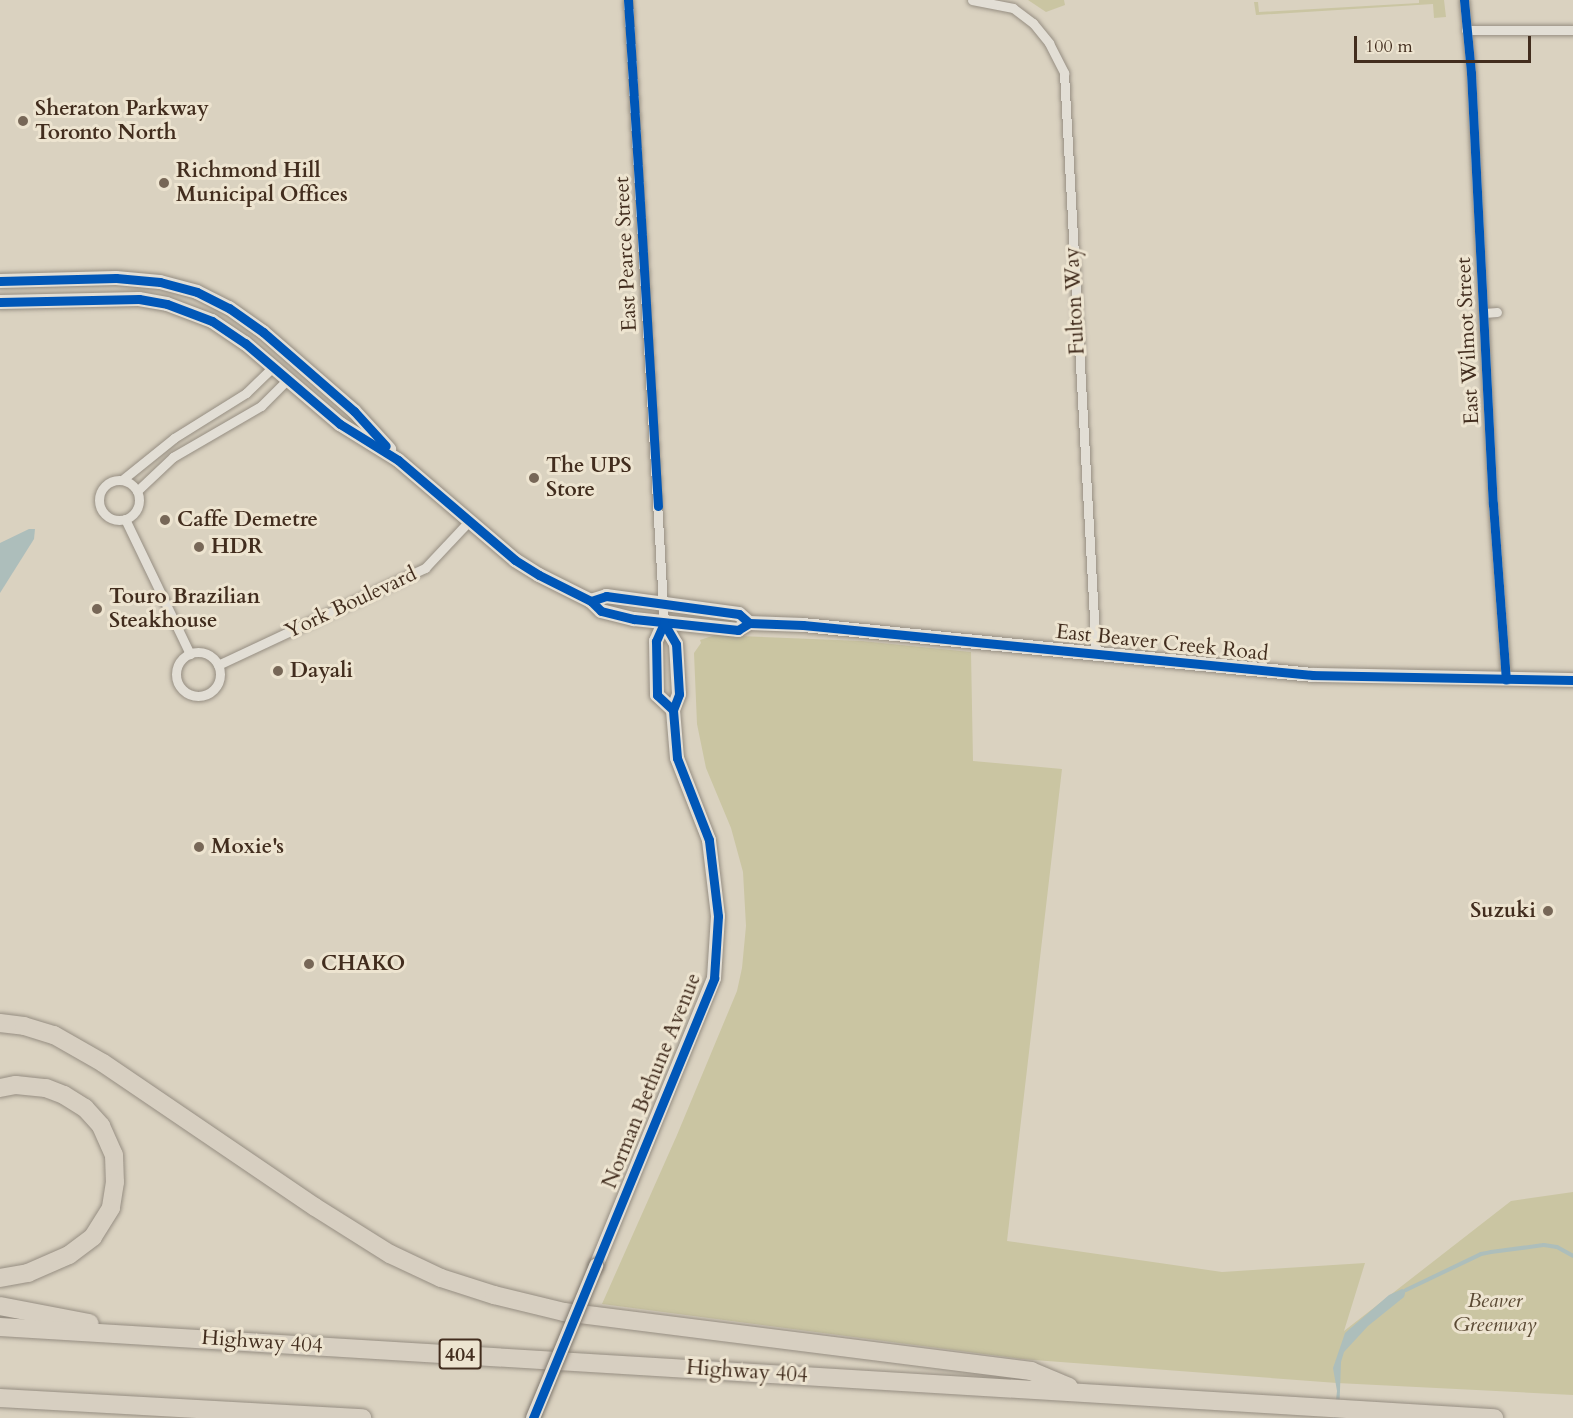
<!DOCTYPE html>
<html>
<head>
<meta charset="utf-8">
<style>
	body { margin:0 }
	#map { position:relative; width:1573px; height:1418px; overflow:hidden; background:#dad2c0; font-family:Cardo,serif }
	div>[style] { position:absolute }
	.green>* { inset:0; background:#cac5a2 }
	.water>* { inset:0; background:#adbebb }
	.stream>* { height:4px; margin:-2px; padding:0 2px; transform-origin:2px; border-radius:2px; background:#adbebb }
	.roads { filter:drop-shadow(0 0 2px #968e82) drop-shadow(0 0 2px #968e82) }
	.street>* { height:9px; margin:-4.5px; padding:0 4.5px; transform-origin:4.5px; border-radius:4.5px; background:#e2ded5 }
	.street>.ring { margin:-4.5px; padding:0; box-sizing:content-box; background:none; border:9px solid #e2ded5; border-radius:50% }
	.secondary>* { height:14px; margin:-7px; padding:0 7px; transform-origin:7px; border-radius:7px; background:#e2ded5 }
	.highway>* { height:18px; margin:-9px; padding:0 9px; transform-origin:9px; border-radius:9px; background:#d7cfc1 }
	.bridges { filter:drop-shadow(0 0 2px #80786e) drop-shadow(0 0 2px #80786e) }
	.secondary-bridge>* { height:14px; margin:-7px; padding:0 7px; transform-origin:7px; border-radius:7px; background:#e2ded5 }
	.cycleway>* { height:9px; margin:-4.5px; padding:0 4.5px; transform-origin:4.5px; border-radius:4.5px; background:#0057b8 }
	.dots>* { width:16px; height:16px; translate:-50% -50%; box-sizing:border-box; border:3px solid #ede4d0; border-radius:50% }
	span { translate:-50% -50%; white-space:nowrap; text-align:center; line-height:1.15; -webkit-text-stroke:6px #ede4d0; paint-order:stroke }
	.shield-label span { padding:2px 4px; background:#ede4d0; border:2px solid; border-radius:4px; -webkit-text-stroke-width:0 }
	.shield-label { font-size:20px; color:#422d1e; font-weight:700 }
	.poi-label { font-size:21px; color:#422d1e; font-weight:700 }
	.left { translate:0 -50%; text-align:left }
	.right { translate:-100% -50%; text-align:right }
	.street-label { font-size:21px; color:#422d1e }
	.park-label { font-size:21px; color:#5a4933; font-style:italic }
	.scale { position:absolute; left:1354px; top:36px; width:177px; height:27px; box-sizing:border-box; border:3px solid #422d1e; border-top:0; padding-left:8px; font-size:18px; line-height:21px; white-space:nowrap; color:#422d1e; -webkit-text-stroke:4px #ede4d0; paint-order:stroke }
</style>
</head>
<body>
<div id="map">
	<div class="green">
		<div style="clip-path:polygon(1028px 0,1064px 0,1065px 5px,1046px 12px)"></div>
		<div style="clip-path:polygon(1419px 0,1444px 0,1446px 17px,1434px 18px,1433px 4px,1256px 15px,1254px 2px,1258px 2px,1259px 12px,1419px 3px)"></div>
		<div style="clip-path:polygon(715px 635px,862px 641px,971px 652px,973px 761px,1062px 769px,1007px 1241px,1222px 1272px,1365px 1263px,1344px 1331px,1511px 1201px,1573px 1192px,1573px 1395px,1337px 1383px,1021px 1359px,602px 1304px,677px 1135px,737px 991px,742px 968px,746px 926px,743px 872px,731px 828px,706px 768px,697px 724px,694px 653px,701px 643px,700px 640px)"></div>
	</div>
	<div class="water">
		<div style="clip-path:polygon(29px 529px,35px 529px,34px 539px,0 593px,0 543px)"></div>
		<div style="clip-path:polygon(1402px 1289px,1406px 1290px,1404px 1297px,1368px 1326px,1344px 1352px,1341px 1362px,1339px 1418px,1334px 1418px,1337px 1391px,1333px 1368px,1345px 1333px,1389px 1295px)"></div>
	</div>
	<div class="stream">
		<div style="left:1406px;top:1290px;width:83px;rotate:-25.6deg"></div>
		<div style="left:1481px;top:1254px;width:10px;rotate:-11deg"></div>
		<div style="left:1491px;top:1252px;width:53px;rotate:-7.5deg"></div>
		<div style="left:1544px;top:1245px;width:13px;rotate:9deg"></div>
		<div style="left:1557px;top:1247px;width:18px;rotate:29deg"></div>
	</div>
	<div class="roads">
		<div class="street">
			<div style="left:628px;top:0;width:624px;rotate:86.69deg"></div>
			<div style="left:972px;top:0;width:42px;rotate:11deg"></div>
			<div style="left:1013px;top:8px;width:25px;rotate:37deg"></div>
			<div style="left:1033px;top:23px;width:26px;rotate:51deg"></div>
			<div style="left:1049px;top:43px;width:34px;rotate:63deg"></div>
			<div style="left:1064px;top:73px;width:582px;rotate:86.85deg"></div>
			<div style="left:1464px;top:0;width:73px;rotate:84.5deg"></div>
			<div style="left:1471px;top:73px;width:432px;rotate:87.1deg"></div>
			<div style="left:1493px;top:504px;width:176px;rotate:85.8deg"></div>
			<div style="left:1466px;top:30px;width:107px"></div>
			<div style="left:1484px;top:313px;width:13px;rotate:-4deg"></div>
			<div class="ring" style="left:99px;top:480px;width:31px;height:31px"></div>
			<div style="left:122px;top:480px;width:67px;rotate:-38.9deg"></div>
			<div style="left:174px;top:438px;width:85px;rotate:-32deg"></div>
			<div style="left:246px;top:393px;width:37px;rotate:-44deg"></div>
			<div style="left:137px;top:491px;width:50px;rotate:-43.4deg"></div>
			<div style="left:173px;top:457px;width:102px;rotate:-30.1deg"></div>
			<div style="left:261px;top:406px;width:38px;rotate:-45deg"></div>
			<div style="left:125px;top:519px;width:150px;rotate:64.3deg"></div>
			<div class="ring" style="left:176px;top:652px;width:35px;height:35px"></div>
			<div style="left:218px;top:665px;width:229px;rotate:-25.1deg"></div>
			<div style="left:425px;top:568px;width:66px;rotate:-46.8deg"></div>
		</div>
		<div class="secondary">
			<div style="left:0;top:281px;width:116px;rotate:-1.5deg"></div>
			<div style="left:116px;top:278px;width:44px;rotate:5.2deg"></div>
			<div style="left:160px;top:282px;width:38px;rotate:15deg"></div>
			<div style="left:197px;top:292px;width:36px;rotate:27deg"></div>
			<div style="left:229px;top:308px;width:42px;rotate:35.2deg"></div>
			<div style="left:263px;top:332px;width:121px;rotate:41deg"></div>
			<div style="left:354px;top:411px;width:52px;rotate:47.4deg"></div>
			<div style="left:0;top:302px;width:139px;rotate:-1.2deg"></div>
			<div style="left:139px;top:299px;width:28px;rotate:10deg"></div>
			<div style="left:167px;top:304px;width:48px;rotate:20.7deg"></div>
			<div style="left:212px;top:321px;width:40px;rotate:34deg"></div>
			<div style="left:245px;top:343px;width:125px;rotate:40.5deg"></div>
			<div style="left:340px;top:424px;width:68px;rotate:31.8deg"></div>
			<div style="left:398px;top:460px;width:154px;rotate:40.5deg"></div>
			<div style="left:515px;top:560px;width:28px;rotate:32deg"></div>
			<div style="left:539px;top:575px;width:58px;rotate:26.6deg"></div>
			<div style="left:591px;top:601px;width:14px;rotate:45deg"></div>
			<div style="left:601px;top:611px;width:34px;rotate:14deg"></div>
			<div style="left:634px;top:619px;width:105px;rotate:6deg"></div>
			<div style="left:738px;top:630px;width:13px;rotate:-32deg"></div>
			<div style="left:749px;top:623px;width:54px;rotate:2.1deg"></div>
			<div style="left:803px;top:625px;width:512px;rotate:5.6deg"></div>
			<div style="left:1313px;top:675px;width:260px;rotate:1.1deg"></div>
			<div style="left:591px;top:601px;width:16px;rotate:-18deg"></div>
			<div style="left:606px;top:596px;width:134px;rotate:7.7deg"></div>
			<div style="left:739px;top:614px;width:13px;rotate:42deg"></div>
			<div style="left:664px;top:623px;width:20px;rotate:114deg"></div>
			<div style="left:656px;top:641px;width:54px;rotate:88.9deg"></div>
			<div style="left:657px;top:695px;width:22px;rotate:43deg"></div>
			<div style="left:596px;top:1266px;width:311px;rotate:-67.7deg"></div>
			<div style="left:714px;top:978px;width:62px;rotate:-86.3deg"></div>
			<div style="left:718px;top:916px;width:77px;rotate:-96.8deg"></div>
			<div style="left:709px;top:840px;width:88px;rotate:-111.3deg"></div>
			<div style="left:677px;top:758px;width:48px;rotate:-94.8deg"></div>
			<div style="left:673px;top:710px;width:17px;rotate:-69deg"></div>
			<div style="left:679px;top:694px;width:50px;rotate:-93.4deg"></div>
			<div style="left:676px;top:644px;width:24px;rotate:-120deg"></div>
		</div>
		<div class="highway">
			<div style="left:0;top:1023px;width:24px;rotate:7deg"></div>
			<div style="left:24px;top:1026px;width:31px;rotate:17deg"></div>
			<div style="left:54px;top:1035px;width:56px;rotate:29.7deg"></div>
			<div style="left:103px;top:1063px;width:256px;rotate:34.2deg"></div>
			<div style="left:315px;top:1207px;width:89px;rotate:32.1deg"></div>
			<div style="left:390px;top:1254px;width:56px;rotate:25.2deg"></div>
			<div style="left:441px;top:1278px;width:56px;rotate:17.8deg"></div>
			<div style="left:494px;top:1295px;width:72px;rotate:13.7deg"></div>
			<div style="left:564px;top:1312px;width:471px;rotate:7.2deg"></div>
			<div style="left:1031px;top:1371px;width:41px;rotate:22.8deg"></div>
			<div style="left:0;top:1088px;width:16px;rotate:-11deg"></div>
			<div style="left:16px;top:1085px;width:30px;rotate:6deg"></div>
			<div style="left:46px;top:1088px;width:19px;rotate:21deg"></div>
			<div style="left:64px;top:1095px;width:25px;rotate:32deg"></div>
			<div style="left:85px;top:1108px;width:24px;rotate:48deg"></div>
			<div style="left:101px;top:1126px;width:32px;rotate:66deg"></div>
			<div style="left:114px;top:1155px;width:27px;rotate:88deg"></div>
			<div style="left:115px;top:1182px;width:26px;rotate:99deg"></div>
			<div style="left:111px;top:1208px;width:34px;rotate:122deg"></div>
			<div style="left:93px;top:1237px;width:30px;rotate:143deg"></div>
			<div style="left:69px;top:1255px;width:45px;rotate:156.3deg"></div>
			<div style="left:28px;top:1273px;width:28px;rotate:170deg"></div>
			<div style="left:0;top:1306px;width:91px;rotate:10.8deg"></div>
			<div style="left:0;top:1327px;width:1497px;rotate:3.49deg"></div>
			<div style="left:0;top:1398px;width:363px;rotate:3.2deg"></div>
		</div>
	</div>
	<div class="bridges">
		<div class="secondary-bridge">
			<div style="left:533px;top:1418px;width:165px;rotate:-67.5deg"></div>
		</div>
	</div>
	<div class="cycleway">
		<div style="left:628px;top:0;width:507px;rotate:86.61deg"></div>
		<div style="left:1464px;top:0;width:73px;rotate:84.5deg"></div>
		<div style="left:1471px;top:73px;width:432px;rotate:87.1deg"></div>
		<div style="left:1493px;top:504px;width:176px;rotate:85.8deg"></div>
		<div style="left:0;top:281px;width:116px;rotate:-1.5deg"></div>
		<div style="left:116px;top:278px;width:44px;rotate:5.2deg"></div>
		<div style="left:160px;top:282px;width:38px;rotate:15deg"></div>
		<div style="left:197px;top:292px;width:36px;rotate:27deg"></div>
		<div style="left:229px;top:308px;width:42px;rotate:35.2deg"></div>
		<div style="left:263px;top:332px;width:121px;rotate:41deg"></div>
		<div style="left:354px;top:411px;width:47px;rotate:47.6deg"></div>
		<div style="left:0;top:302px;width:139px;rotate:-1.2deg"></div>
		<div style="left:139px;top:299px;width:28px;rotate:10deg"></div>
		<div style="left:167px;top:304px;width:48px;rotate:20.7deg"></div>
		<div style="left:212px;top:321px;width:40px;rotate:34deg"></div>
		<div style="left:245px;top:343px;width:125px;rotate:40.5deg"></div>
		<div style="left:340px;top:424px;width:68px;rotate:31.8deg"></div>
		<div style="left:398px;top:460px;width:154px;rotate:40.5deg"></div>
		<div style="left:515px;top:560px;width:28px;rotate:32deg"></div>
		<div style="left:539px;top:575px;width:58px;rotate:26.6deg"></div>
		<div style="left:591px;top:601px;width:14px;rotate:45deg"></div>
		<div style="left:601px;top:611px;width:34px;rotate:14deg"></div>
		<div style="left:634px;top:619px;width:105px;rotate:6deg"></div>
		<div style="left:738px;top:630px;width:13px;rotate:-32deg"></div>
		<div style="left:749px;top:623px;width:54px;rotate:2.1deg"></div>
		<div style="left:803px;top:625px;width:512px;rotate:5.6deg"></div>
		<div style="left:1313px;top:675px;width:260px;rotate:1.1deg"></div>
		<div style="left:591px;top:601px;width:16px;rotate:-18deg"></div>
		<div style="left:606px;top:596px;width:134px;rotate:7.7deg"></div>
		<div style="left:739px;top:614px;width:13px;rotate:42deg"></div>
		<div style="left:664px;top:623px;width:20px;rotate:114deg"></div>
		<div style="left:656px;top:641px;width:54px;rotate:88.9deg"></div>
		<div style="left:657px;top:695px;width:22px;rotate:43deg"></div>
		<div style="left:533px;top:1418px;width:476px;rotate:-67.6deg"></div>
		<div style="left:714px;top:978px;width:62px;rotate:-86.3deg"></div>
		<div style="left:718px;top:916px;width:77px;rotate:-96.8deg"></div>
		<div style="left:709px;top:840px;width:88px;rotate:-111.3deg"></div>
		<div style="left:677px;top:758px;width:48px;rotate:-94.8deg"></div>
		<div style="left:673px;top:710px;width:17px;rotate:-69deg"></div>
		<div style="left:679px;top:694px;width:50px;rotate:-93.4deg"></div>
		<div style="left:676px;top:644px;width:24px;rotate:-120deg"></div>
	</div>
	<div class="dots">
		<div style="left:23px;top:121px;background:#776757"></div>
		<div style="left:164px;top:183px;background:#776757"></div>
		<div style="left:534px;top:478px;background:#776757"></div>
		<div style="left:165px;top:520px;background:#776757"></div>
		<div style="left:199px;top:547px;background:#776757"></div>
		<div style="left:97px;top:609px;background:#776757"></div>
		<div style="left:278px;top:671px;background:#776757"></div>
		<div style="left:199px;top:847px;background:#776757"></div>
		<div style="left:1548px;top:911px;background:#776757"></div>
		<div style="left:309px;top:964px;background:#776757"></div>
	</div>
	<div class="shield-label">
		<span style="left:460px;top:1354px">404</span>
	</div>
	<div class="poi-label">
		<span class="left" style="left:35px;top:121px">Sheraton Parkway<br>Toronto North</span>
		<span class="left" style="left:176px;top:183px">Richmond Hill<br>Municipal Offices</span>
		<span class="left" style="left:546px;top:478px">The UPS<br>Store</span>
		<span class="left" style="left:177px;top:520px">Caffe Demetre</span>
		<span class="left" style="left:211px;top:547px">HDR</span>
		<span class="left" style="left:109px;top:609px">Touro Brazilian<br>Steakhouse</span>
		<span class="left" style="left:290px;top:671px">Dayali</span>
		<span class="left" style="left:211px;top:847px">Moxie's</span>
		<span class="right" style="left:1536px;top:911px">Suzuki</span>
		<span class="left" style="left:321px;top:964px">CHAKO</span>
	</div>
	<div class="street-label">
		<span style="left:626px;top:254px;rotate:-93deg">East Pearce Street</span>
		<span style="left:1075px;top:301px;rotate:-93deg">Fulton Way</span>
		<span style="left:1468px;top:341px;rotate:-93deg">East Wilmot Street</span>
		<span style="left:351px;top:603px;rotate:-25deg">York Boulevard</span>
		<span style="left:1162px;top:643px;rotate:6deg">East Beaver Creek Road</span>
		<span style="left:652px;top:1081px;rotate:-68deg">Norman Bethune Avenue</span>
		<span style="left:262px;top:1342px;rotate:4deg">Highway 404</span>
		<span style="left:747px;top:1372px;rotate:4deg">Highway 404</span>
	</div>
	<div class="park-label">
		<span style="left:1495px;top:1313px">Beaver<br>Greenway</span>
	</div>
	<div class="scale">100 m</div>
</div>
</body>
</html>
